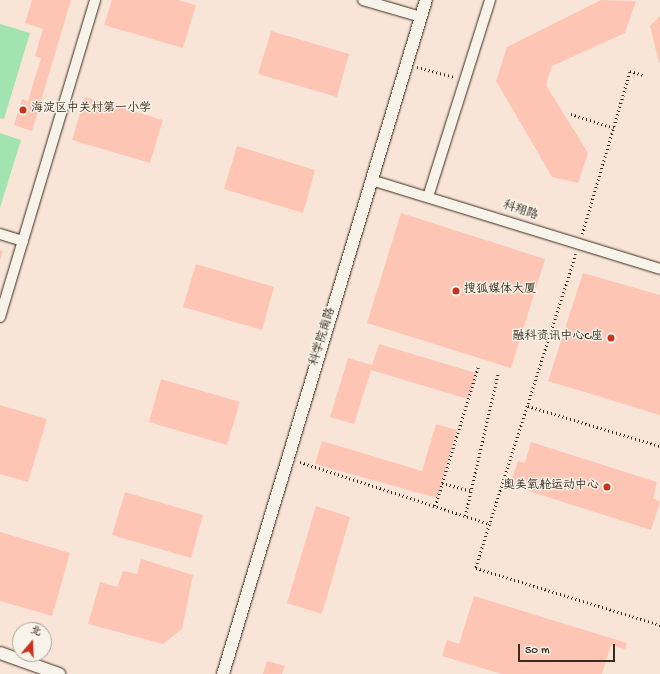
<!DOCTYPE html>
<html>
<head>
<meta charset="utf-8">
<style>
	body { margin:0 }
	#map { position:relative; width:660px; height:674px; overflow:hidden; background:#f9e5d8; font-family:"Gochi Hand","LXGW WenKai TC",sans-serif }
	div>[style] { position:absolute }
	.green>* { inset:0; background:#a1e4af }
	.building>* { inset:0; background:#fec5b4 }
	.path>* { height:2.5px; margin-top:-1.25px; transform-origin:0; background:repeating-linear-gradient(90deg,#3b2a1e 0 1px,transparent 0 4px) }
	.roads { filter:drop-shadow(0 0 1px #3b2a1e) drop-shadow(0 0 1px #3b2a1e) }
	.minor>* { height:10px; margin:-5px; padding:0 5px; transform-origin:5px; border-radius:5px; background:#f7f3e8 }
	.tertiary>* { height:12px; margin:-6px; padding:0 6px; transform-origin:6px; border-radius:6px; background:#f7f3e8 }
	.dots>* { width:11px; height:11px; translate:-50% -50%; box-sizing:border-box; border:2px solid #f7f3e8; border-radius:50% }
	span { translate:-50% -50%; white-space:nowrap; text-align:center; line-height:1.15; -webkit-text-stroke:3px #f7f3e8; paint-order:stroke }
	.poi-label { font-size:12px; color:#3b2a1e }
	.left { translate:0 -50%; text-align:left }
	.right { translate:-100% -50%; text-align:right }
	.street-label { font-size:12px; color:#3b2a1e }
	.north { position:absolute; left:12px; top:622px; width:40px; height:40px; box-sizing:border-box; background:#f7f3e8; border:1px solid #aca397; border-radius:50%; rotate:19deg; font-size:11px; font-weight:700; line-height:16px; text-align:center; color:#3b2a1e }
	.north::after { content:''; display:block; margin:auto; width:14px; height:18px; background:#c8321e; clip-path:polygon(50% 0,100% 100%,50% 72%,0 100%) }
	.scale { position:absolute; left:518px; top:644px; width:97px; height:18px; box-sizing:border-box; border:2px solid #3b2a1e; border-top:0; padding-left:5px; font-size:12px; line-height:14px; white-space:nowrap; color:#3b2a1e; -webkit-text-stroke:3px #f7f3e8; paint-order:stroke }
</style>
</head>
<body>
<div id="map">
	<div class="green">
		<div style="clip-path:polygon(0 24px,30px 33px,4px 119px,0 118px)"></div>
		<div style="clip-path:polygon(0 133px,21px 140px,0 208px)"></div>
	</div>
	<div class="building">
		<div style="clip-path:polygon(32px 0,71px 0,32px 131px,14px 125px,22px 99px,28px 101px,41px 58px,35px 56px,43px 29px,25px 23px)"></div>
		<div style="clip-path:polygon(112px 0,178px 0,196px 5px,183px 48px,104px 25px)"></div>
		<div style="clip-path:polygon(601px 0,636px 1px,625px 33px,552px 66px,546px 85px,588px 153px,578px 183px,552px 177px,496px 81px,507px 47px)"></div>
		<div style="clip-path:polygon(660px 16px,660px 63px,659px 63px,650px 26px)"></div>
		<div style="clip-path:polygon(271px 31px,349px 54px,337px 97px,258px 74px)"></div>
		<div style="clip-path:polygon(85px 97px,163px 120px,150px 163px,72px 140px)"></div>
		<div style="clip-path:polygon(237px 146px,315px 170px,303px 213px,224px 189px)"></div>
		<div style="clip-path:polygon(401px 213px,545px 259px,511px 368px,367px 323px)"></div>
		<div style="clip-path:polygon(0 250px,3px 251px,0 260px)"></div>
		<div style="clip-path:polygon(196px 264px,274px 287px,262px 330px,183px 307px)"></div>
		<div style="clip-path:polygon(583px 273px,660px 295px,660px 415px,548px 381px)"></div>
		<div style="clip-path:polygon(379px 344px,476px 373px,468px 399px,371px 370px,354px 424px,330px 417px,348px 358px,372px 365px)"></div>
		<div style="clip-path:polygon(161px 379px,240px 402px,227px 445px,149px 422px)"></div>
		<div style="clip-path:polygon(0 405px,47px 419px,28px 482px,0 474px)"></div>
		<div style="clip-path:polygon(436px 424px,457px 430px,437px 498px,315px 464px,322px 441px,422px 471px)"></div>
		<div style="clip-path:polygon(531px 442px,657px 482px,653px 498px,660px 502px,651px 530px,510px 485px,518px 461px,525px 463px)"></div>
		<div style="clip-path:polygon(125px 492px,203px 515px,191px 558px,112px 535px)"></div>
		<div style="clip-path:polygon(316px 506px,350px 517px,322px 614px,287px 603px)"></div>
		<div style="clip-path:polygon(0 532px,70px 553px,52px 616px,0 601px)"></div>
		<div style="clip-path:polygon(141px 559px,193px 575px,182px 629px,163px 644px,88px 624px,100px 582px,117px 587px,123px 571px,137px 574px)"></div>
		<div style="clip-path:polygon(474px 596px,627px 643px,625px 649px,611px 645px,602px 674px,502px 674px,442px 656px,447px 640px,459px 644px)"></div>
		<div style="clip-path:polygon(267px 661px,285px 666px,282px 674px,263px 674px)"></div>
	</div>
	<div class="path">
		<div style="left:417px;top:67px;width:38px;rotate:15deg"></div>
		<div style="left:571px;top:114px;width:45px;rotate:18deg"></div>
		<div style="left:582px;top:234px;width:170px;rotate:-73.6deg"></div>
		<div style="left:630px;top:71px;width:14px;rotate:17deg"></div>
		<div style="left:576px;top:254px;width:330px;rotate:107.7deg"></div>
		<div style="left:476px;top:568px;width:193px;rotate:17.2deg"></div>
		<div style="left:528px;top:406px;width:138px;rotate:16.9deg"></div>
		<div style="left:300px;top:462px;width:200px;rotate:18.1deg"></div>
		<div style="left:442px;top:483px;width:30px;rotate:15deg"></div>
		<div style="left:435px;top:506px;width:145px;rotate:-72.8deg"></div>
		<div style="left:465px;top:516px;width:147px;rotate:-77deg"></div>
	</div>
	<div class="roads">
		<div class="minor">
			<div style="left:363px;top:0;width:60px;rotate:16.3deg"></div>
			<div style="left:371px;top:180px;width:302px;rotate:17.1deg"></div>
			<div style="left:428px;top:197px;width:207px;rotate:-72.5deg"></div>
			<div style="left:0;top:234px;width:24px;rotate:17deg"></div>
			<div style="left:0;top:317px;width:331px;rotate:-73.3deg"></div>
		</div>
		<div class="tertiary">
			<div style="left:0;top:653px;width:63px;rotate:19.6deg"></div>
			<div style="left:223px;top:674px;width:704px;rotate:-73.24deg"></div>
		</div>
	</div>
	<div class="dots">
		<div style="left:23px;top:110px;background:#c8321e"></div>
		<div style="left:456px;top:291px;background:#c8321e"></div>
		<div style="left:611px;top:338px;background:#c8321e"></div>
		<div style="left:607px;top:487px;background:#c8321e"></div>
	</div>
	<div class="poi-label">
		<span class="left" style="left:31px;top:110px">海淀区中关村第一小学</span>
		<span class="left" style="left:464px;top:291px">搜狐媒体大厦</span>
		<span class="right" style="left:603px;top:338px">融科资讯中心C座</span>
		<span class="right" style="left:599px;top:487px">奥美氧舱运动中心</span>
	</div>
	<div class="street-label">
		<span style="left:520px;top:212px;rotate:18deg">科翔路</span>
		<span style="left:324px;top:337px;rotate:-73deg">科学院南路</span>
	</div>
	<div class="north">北</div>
	<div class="scale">50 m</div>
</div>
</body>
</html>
